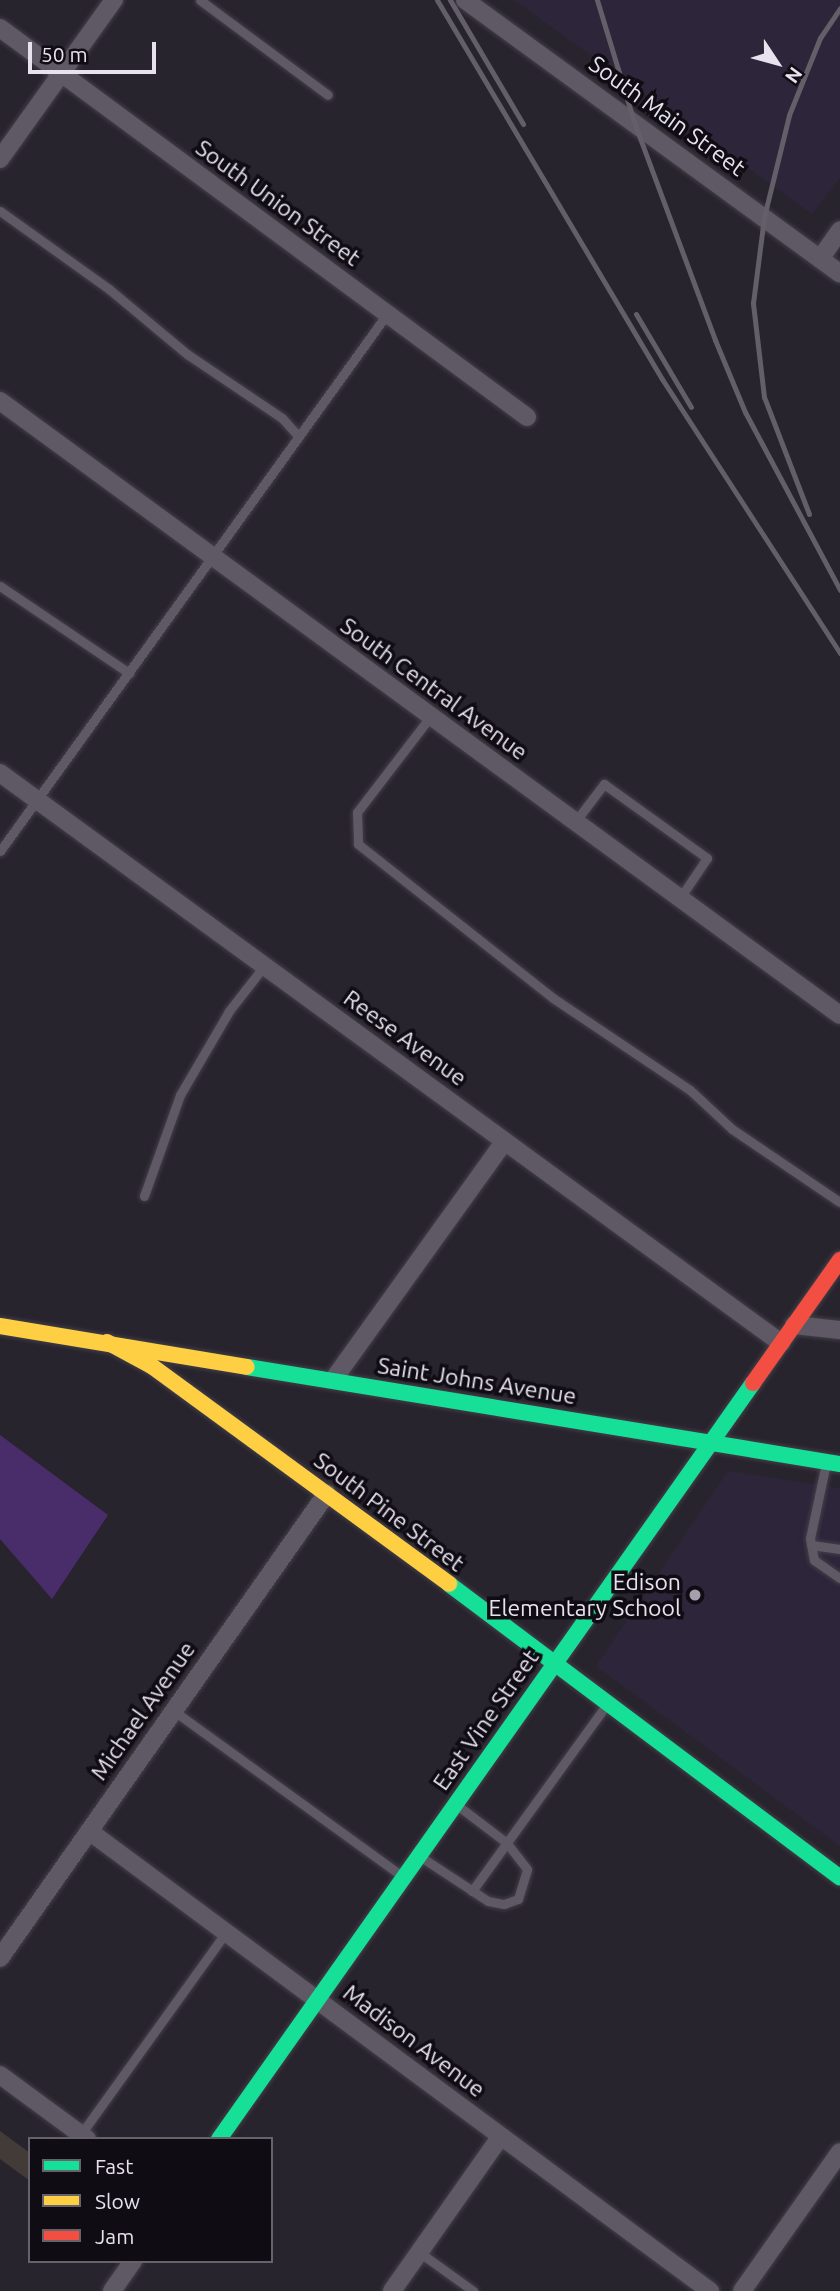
<!DOCTYPE html>
<html>
<head>
<meta charset="utf-8">
<style>
	body { margin:0 }
	#map { position:relative; width:840px; height:2291px; overflow:hidden; background:#28242e; font-family:Ubuntu,sans-serif }
	div>[style] { position:absolute }
	.built>* { inset:0; background:#2d253a }
	.green>* { inset:0; background:#492d6b }
	.building>* { inset:0; background:#423b37 }
	.roads { filter:drop-shadow(0 0 2px #433f48) drop-shadow(0 0 2px #433f48) }
	.lane>* { height:9px; margin:-4.5px; padding:0 4.5px; transform-origin:4.5px; border-radius:4.5px; background:#5e5965 }
	.street>* { height:18px; margin:-9px; padding:0 9px; transform-origin:9px; border-radius:9px; background:#5e5965 }
	.fast>* { height:16px; margin:-8px; padding:0 8px; transform-origin:8px; border-radius:8px; background:#16e098 }
	.slow>* { height:16px; margin:-8px; padding:0 8px; transform-origin:8px; border-radius:8px; background:#ffcf43 }
	.jam>* { height:16px; margin:-8px; padding:0 8px; transform-origin:8px; border-radius:8px; background:#f24e42 }
	.rail>* { height:5px; margin:-2.5px; padding:0 2.5px; transform-origin:2.5px; border-radius:2.5px; background:#635f68 }
	.dots>* { width:19px; height:19px; translate:-50% -50%; box-sizing:border-box; border:4px solid #0f0c14; border-radius:50% }
	span { translate:-50% -50%; white-space:nowrap; text-align:center; line-height:1.15; -webkit-text-stroke:7px #0f0c14; paint-order:stroke }
	.street-label { font-size:23px; color:#e7e2ee }
	.poi-label { font-size:23px; color:#e7e2ee }
	.right { translate:-100% -50%; text-align:right }
	.legend { position:absolute; left:28px; top:2137px; width:245px; height:126px; box-sizing:border-box; background:#0f0c14; border:2px solid #65626b; margin:0; padding:9px 12px; list-style:none; font-size:21px; color:#e7e2ee }
	.legend li { display:flex; align-items:center; gap:14px; height:35px }
	.legend b { width:35px; border:2px solid #65626b }
	.north { position:absolute; left:742px; top:28px; width:70px; height:70px; -webkit-text-stroke:5px #0f0c14; paint-order:stroke; rotate:126deg; font-size:19px; font-weight:700; line-height:28px; text-align:center; color:#e7e2ee }
	.north::after { content:''; display:block; margin:auto; width:24px; height:32px; background:#e7e2ee; clip-path:polygon(50% 0,100% 100%,50% 72%,0 100%) }
	.scale { position:absolute; left:28px; top:42px; width:128px; height:32px; box-sizing:border-box; border:4px solid #e7e2ee; border-top:0; padding-left:9px; font-size:21px; line-height:24px; white-space:nowrap; color:#e7e2ee; -webkit-text-stroke:5px #0f0c14; paint-order:stroke }
</style>
</head>
<body>
<div id="map">
	<div class="built">
		<div style="clip-path:polygon(514px 0,840px 0,840px 177px,812px 214px)"></div>
		<div style="clip-path:polygon(728px 1471px,840px 1488px,840px 1846px,596px 1666px)"></div>
	</div>
	<div class="green">
		<div style="clip-path:polygon(0 1435px,108px 1515px,52px 1599px,0 1539px)"></div>
	</div>
	<div class="building">
		<div style="clip-path:polygon(0 2131px,30px 2153px,30px 2181px,0 2159px)"></div>
	</div>
	<div class="roads">
		<div class="lane">
			<div style="left:200px;top:0;width:159px;rotate:36.6deg"></div>
			<div style="left:0;top:211px;width:134px;rotate:35.6deg"></div>
			<div style="left:109px;top:289px;width:102px;rotate:39.8deg"></div>
			<div style="left:187px;top:354px;width:115px;rotate:34deg"></div>
			<div style="left:282px;top:418px;width:24px;rotate:48deg"></div>
			<div style="left:0;top:586px;width:156px;rotate:34deg"></div>
			<div style="left:430px;top:717px;width:120px;rotate:127.5deg"></div>
			<div style="left:357px;top:812px;width:32px;rotate:88deg"></div>
			<div style="left:358px;top:844px;width:248px;rotate:38.3deg"></div>
			<div style="left:553px;top:998px;width:165px;rotate:33.9deg"></div>
			<div style="left:690px;top:1090px;width:57px;rotate:42.9deg"></div>
			<div style="left:732px;top:1129px;width:130px;rotate:34.1deg"></div>
			<div style="left:575px;top:822px;width:48px;rotate:-52.7deg"></div>
			<div style="left:604px;top:784px;width:127px;rotate:35.7deg"></div>
			<div style="left:707px;top:858px;width:48px;rotate:124deg"></div>
			<div style="left:0;top:851px;width:662px;rotate:-54.22deg"></div>
			<div style="left:144px;top:1196px;width:107px;rotate:-70.4deg"></div>
			<div style="left:180px;top:1095px;width:97px;rotate:-59.7deg"></div>
			<div style="left:229px;top:1011px;width:57px;rotate:-52.1deg"></div>
			<div style="left:826px;top:1463px;width:77px;rotate:102deg"></div>
			<div style="left:810px;top:1538px;width:22px;rotate:80deg"></div>
			<div style="left:814px;top:1560px;width:32px;rotate:35deg"></div>
			<div style="left:811px;top:1545px;width:29px;rotate:8deg"></div>
			<div style="left:174px;top:1711px;width:281px;rotate:35.9deg"></div>
			<div style="left:421px;top:1857px;width:80px;rotate:33.3deg"></div>
			<div style="left:488px;top:1901px;width:16px;rotate:11deg"></div>
			<div style="left:504px;top:1904px;width:15px;rotate:-20deg"></div>
			<div style="left:518px;top:1899px;width:31px;rotate:-73deg"></div>
			<div style="left:527px;top:1869px;width:33px;rotate:-128deg"></div>
			<div style="left:507px;top:1843px;width:61px;rotate:-142.9deg"></div>
			<div style="left:472px;top:1891px;width:229px;rotate:-54.2deg"></div>
			<div style="left:81px;top:2134px;width:249px;rotate:-54.3deg"></div>
			<div style="left:419px;top:2252px;width:67px;rotate:35.8deg"></div>
		</div>
		<div class="street">
			<div style="left:465px;top:0;width:464px;rotate:36.1deg"></div>
			<div style="left:0;top:28px;width:655px;rotate:36.43deg"></div>
			<div style="left:0;top:159px;width:196px;rotate:-54.4deg"></div>
			<div style="left:820px;top:259px;width:35px;rotate:-55deg"></div>
			<div style="left:0;top:401px;width:1040px;rotate:36.17deg"></div>
			<div style="left:0;top:773px;width:967px;rotate:36.12deg"></div>
			<div style="left:794px;top:1325px;width:46px;rotate:6.2deg"></div>
			<div style="left:333px;top:1380px;width:294px;rotate:-54.3deg"></div>
			<div style="left:89px;top:1831px;width:773px;rotate:36.53deg"></div>
			<div style="left:0;top:1958px;width:568px;rotate:-54.88deg"></div>
			<div style="left:0;top:2075px;width:108px;rotate:36.3deg"></div>
			<div style="left:112px;top:2291px;width:37px;rotate:-55deg"></div>
			<div style="left:392px;top:2291px;width:189px;rotate:-54.9deg"></div>
			<div style="left:742px;top:2291px;width:170px;rotate:-54.8deg"></div>
		</div>
		<div class="fast">
			<div style="left:247px;top:1367px;width:601px;rotate:9.29deg"></div>
			<div style="left:449px;top:1584px;width:489px;rotate:36.9deg"></div>
			<div style="left:219px;top:2139px;width:926px;rotate:-54.76deg"></div>
		</div>
		<div class="slow">
			<div style="left:0;top:1326px;width:250px;rotate:9.4deg"></div>
			<div style="left:107px;top:1342px;width:52px;rotate:28.5deg"></div>
			<div style="left:153px;top:1367px;width:367px;rotate:36.2deg"></div>
		</div>
		<div class="jam">
			<div style="left:753px;top:1383px;width:151px;rotate:-54.7deg"></div>
		</div>
	</div>
	<div class="rail">
		<div style="left:437px;top:0;width:441px;rotate:59.3deg"></div>
		<div style="left:662px;top:379px;width:327px;rotate:57deg"></div>
		<div style="left:450px;top:0;width:144px;rotate:59.5deg"></div>
		<div style="left:597px;top:0;width:127px;rotate:73.1deg"></div>
		<div style="left:634px;top:122px;width:233px;rotate:69.6deg"></div>
		<div style="left:715px;top:340px;width:78px;rotate:67.4deg"></div>
		<div style="left:745px;top:412px;width:202px;rotate:61.9deg"></div>
		<div style="left:636px;top:314px;width:108px;rotate:59.4deg"></div>
		<div style="left:809px;top:514px;width:125px;rotate:-111deg"></div>
		<div style="left:764px;top:397px;width:95px;rotate:-96.7deg"></div>
		<div style="left:753px;top:303px;width:87px;rotate:-82.7deg"></div>
		<div style="left:764px;top:217px;width:105px;rotate:-76.2deg"></div>
		<div style="left:789px;top:115px;width:83px;rotate:-68.1deg"></div>
		<div style="left:820px;top:38px;width:36px;rotate:-56deg"></div>
	</div>
	<div class="dots">
		<div style="left:695px;top:1595px;background:#a4a0ab"></div>
	</div>
	<div class="street-label">
		<span style="left:667px;top:116px;rotate:36deg">South Main Street</span>
		<span style="left:278px;top:203px;rotate:36deg">South Union Street</span>
		<span style="left:434px;top:689px;rotate:36deg">South Central Avenue</span>
		<span style="left:405px;top:1038px;rotate:36deg">Reese Avenue</span>
		<span style="left:477px;top:1381px;rotate:9deg">Saint Johns Avenue</span>
		<span style="left:389px;top:1512px;rotate:37deg">South Pine Street</span>
		<span style="left:143px;top:1711px;rotate:-55deg">Michael Avenue</span>
		<span style="left:486px;top:1720px;rotate:-55deg">East Vine Street</span>
		<span style="left:414px;top:2041px;rotate:37deg">Madison Avenue</span>
	</div>
	<div class="poi-label">
		<span class="right" style="left:681px;top:1595px">Edison<br>Elementary School</span>
	</div>
	<ul class="legend">
	<li><b style="height:9px;background:#16e098"></b>Fast</li>
	<li><b style="height:9px;background:#ffcf43"></b>Slow</li>
	<li><b style="height:9px;background:#f24e42"></b>Jam</li>
	</ul>
	<div class="north">N</div>
	<div class="scale">50 m</div>
</div>
</body>
</html>
